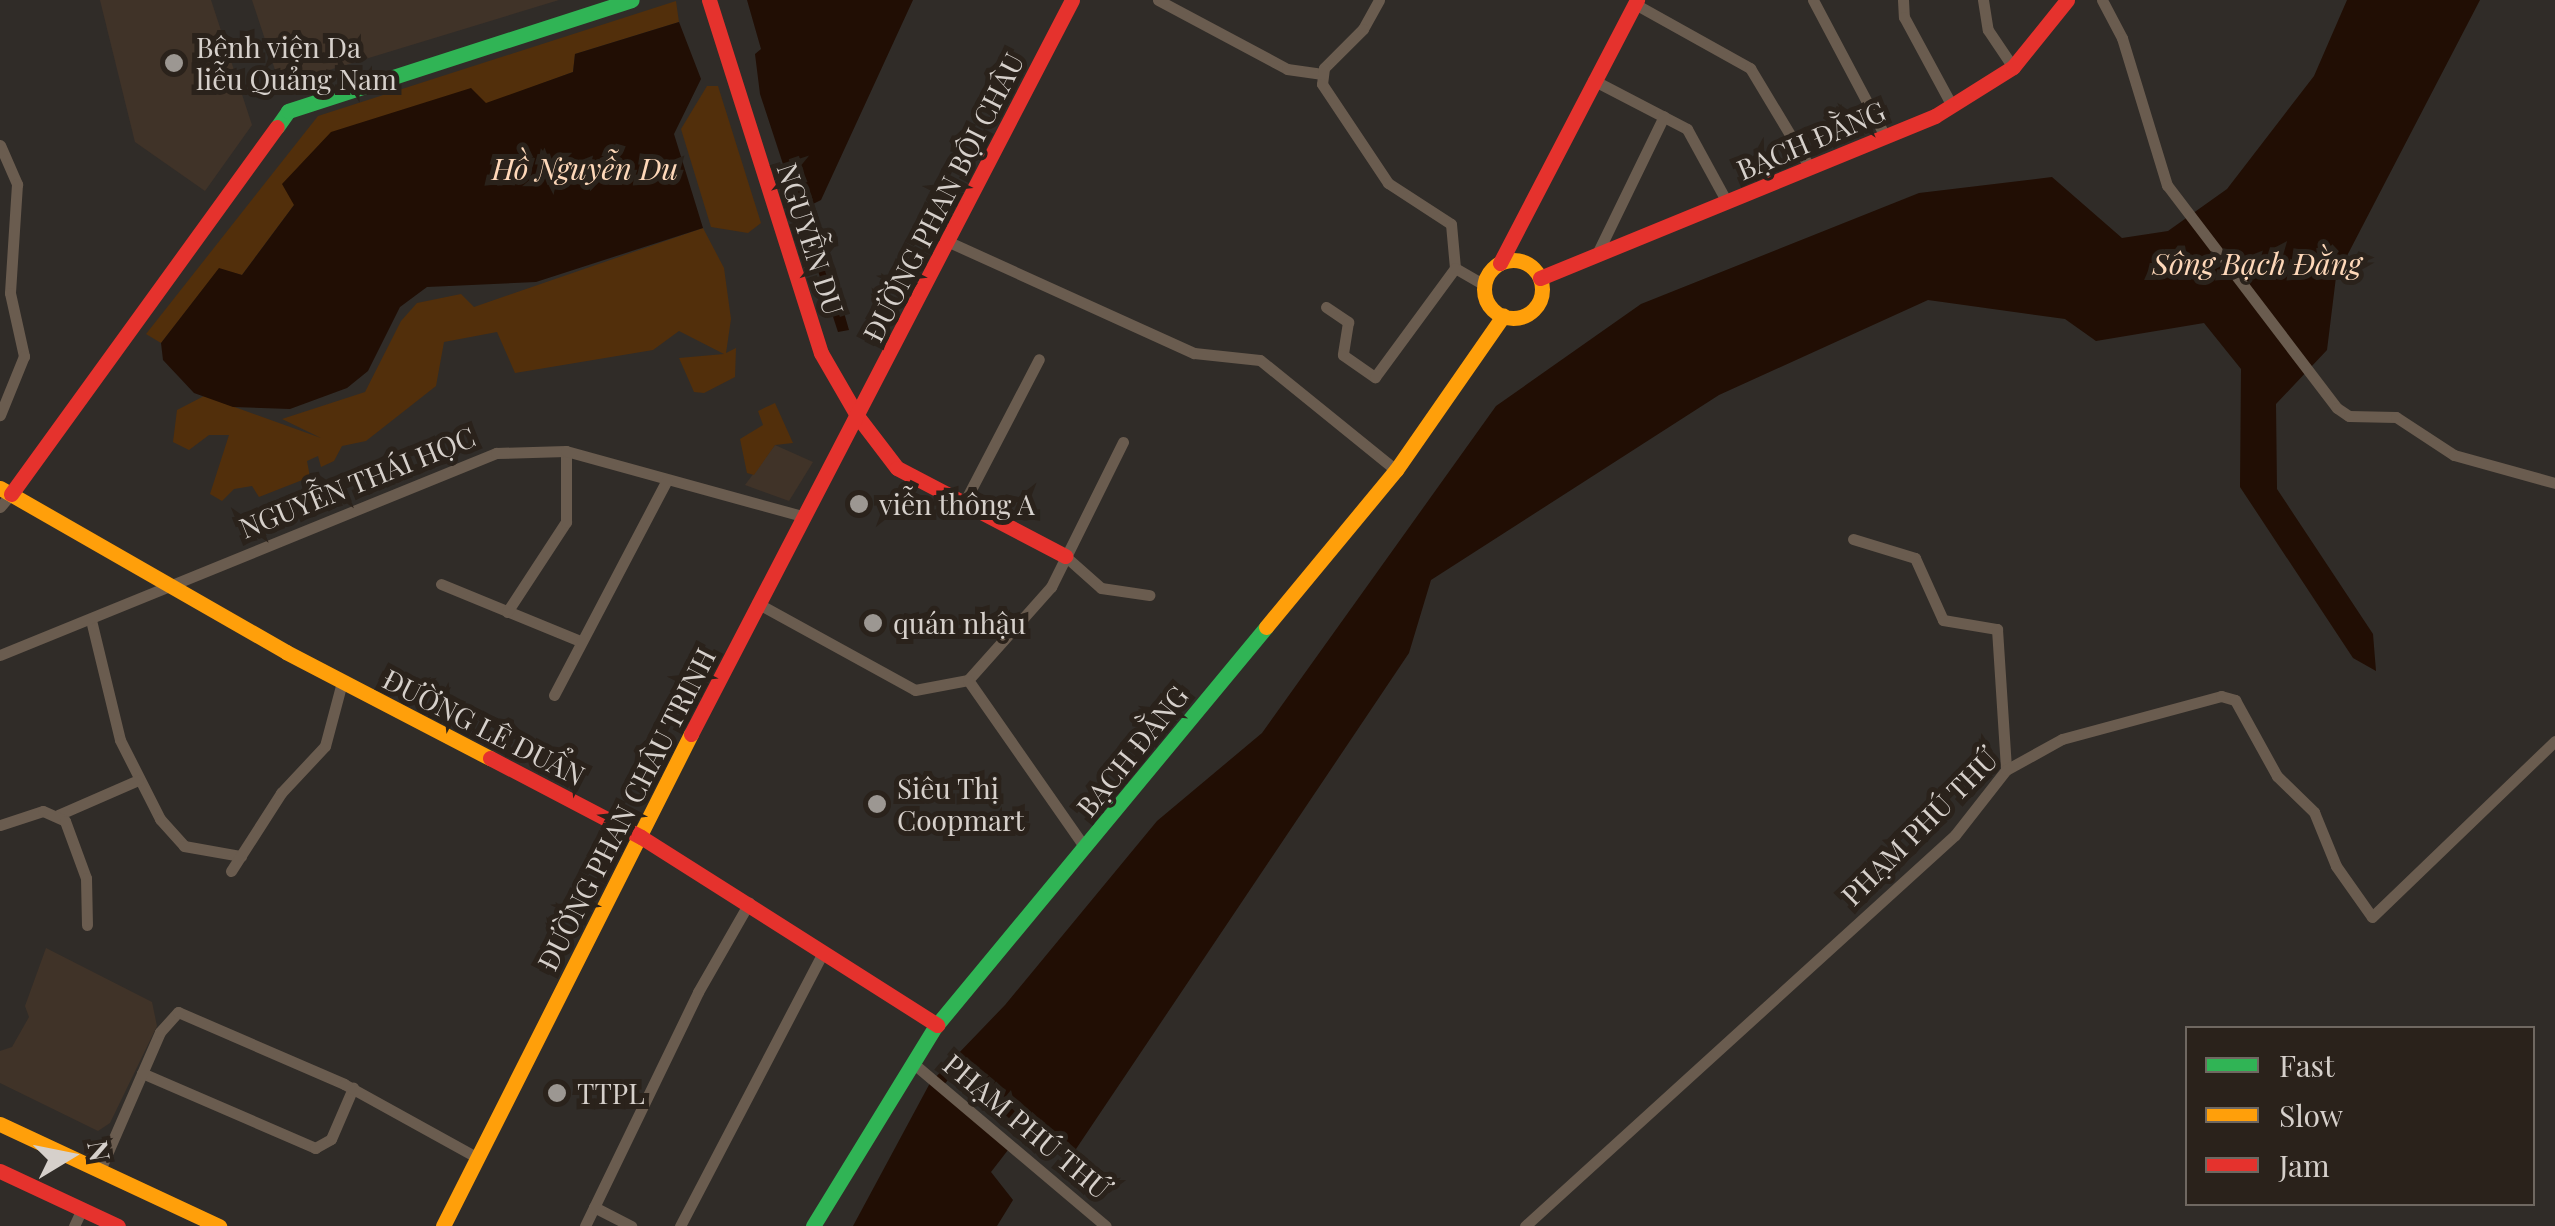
<!DOCTYPE html>
<html>
<head>
<meta charset="utf-8">
<style>
	body { margin:0 }
	#map { position:relative; width:2555px; height:1226px; overflow:hidden; background:#302c28; font-family:"Playfair Display",serif }
	div>[style] { position:absolute }
	.built>* { inset:0; background:#403328 }
	.green>* { inset:0; background:#522f0b }
	.water>* { inset:0; background:#210e04 }
	.street>* { height:11px; margin:-5.5px; padding:0 5.5px; transform-origin:5.5px; border-radius:5.5px; background:#6a5c4f }
	.fast>* { height:15px; margin:-7.5px; padding:0 7.5px; transform-origin:7.5px; border-radius:7.5px; background:#30b455 }
	.slow>* { height:15px; margin:-7.5px; padding:0 7.5px; transform-origin:7.5px; border-radius:7.5px; background:#ff9f0a }
	.slow>.ring { margin:-7.5px; padding:0; box-sizing:content-box; background:none; border:15px solid #ff9f0a; border-radius:50% }
	.jam>* { height:15px; margin:-7.5px; padding:0 7.5px; transform-origin:7.5px; border-radius:7.5px; background:#e5322d }
	.dots>* { width:28px; height:28px; translate:-50% -50%; box-sizing:border-box; border:5px solid #2a221b; border-radius:50% }
	span { translate:-50% -50%; white-space:nowrap; text-align:center; line-height:1.15; -webkit-text-stroke:10px #2a221b; paint-order:stroke }
	.poi-label { font-size:28px; color:#d6d0cb }
	.left { translate:0 -50%; text-align:left }
	.street-label { font-size:28px; color:#d6d0cb }
	.water-label { font-size:30px; color:#fed8b9; font-style:italic }
	.legend { position:absolute; left:2185px; top:1026px; width:350px; height:180px; box-sizing:border-box; background:#2a221b; border:2px solid #6f6861; margin:0; padding:12px 18px; list-style:none; font-size:30px; color:#d6d0cb }
	.legend li { display:flex; align-items:center; gap:20px; height:50px }
	.legend b { width:50px; border:2px solid #6f6861 }
	.north { position:absolute; left:20px; top:1106px; width:100px; height:100px; -webkit-text-stroke:8px #2a221b; paint-order:stroke; rotate:80deg; font-size:28px; font-weight:700; line-height:40px; text-align:center; color:#d6d0cb }
	.north::after { content:''; display:block; margin:auto; width:35px; height:45px; background:#d6d0cb; clip-path:polygon(50% 0,100% 100%,50% 72%,0 100%) }
</style>
</head>
<body>
<div id="map">
	<div class="built">
		<div style="clip-path:polygon(100px 0,211px 0,252px 125px,205px 191px,135px 142px)"></div>
		<div style="clip-path:polygon(252px 0,559px 0,280px 85px)"></div>
		<div style="clip-path:polygon(775px 445px,813px 462px,789px 501px,745px 485px)"></div>
		<div style="clip-path:polygon(46px 948px,152px 1002px,157px 1026px,110px 1123px,98px 1131px,0 1083px,0 1051px,12px 1047px,29px 1017px,25px 1006px)"></div>
	</div>
	<div class="green">
		<div style="clip-path:polygon(676px 1px,679px 22px,575px 54px,573px 72px,486px 104px,294px 205px,242px 275px,219px 269px,161px 343px,146px 334px,318px 116px)"></div>
		<div style="clip-path:polygon(707px 86px,718px 86px,761px 223px,748px 233px,711px 227px,681px 129px)"></div>
		<div style="clip-path:polygon(703px 228px,724px 268px,731px 319px,726px 353px,736px 348px,735px 377px,704px 393px,694px 392px,679px 358px,724px 354px,679px 331px,653px 350px,515px 373px,497px 332px,444px 342px,436px 386px,366px 441px,342px 446px,334px 461px,321px 467px,318px 456px,307px 461px,310px 477px,259px 497px,252px 486px,234px 489px,222px 501px,210px 494px,229px 435px,209px 435px,189px 450px,173px 442px,177px 410px,204px 396px,321px 438px,282px 419px,365px 392px,401px 321px,417px 303px,461px 294px,474px 307px)"></div>
		<div style="clip-path:polygon(775px 403px,793px 443px,775px 445px,754px 475px,747px 473px,740px 439px,763px 425px,758px 411px)"></div>
	</div>
	<div class="water">
		<div style="clip-path:polygon(747px 0,913px 0,821px 200px,813px 204px,849px 330px,838px 332px,760px 94px,755px 54px,761px 49px)"></div>
		<div style="clip-path:polygon(2347px 0,2480px 0,2336px 277px,2327px 350px,2276px 404px,2277px 489px,2373px 634px,2376px 671px,2353px 658px,2240px 487px,2241px 369px,2204px 323px,2096px 341px,2065px 319px,1928px 300px,1719px 395px,1431px 580px,1409px 653px,1074px 1152px,1041px 1152px,949px 1079px,940px 1089px,1008px 1150px,991px 1172px,1013px 1200px,997px 1226px,853px 1226px,930px 1083px,1005px 1005px,1157px 821px,1262px 733px,1496px 406px,1641px 304px,1919px 193px,2052px 177px,2122px 238px,2168px 231px,2227px 189px,2314px 76px)"></div>
		<div style="clip-path:polygon(679px 22px,701px 79px,674px 134px,703px 228px,536px 282px,427px 287px,400px 307px,368px 371px,347px 388px,290px 409px,233px 407px,194px 393px,163px 360px,161px 343px,219px 268px,242px 275px,294px 205px,282px 184px,331px 132px,471px 88px,486px 103px,573px 72px,575px 54px)"></div>
	</div>
	<div class="street">
		<div style="left:1158px;top:0;width:146px;rotate:28.1deg"></div>
		<div style="left:1287px;top:69px;width:34px;rotate:8deg"></div>
		<div style="left:1379px;top:0;width:33px;rotate:119deg"></div>
		<div style="left:1363px;top:29px;width:55px;rotate:135deg"></div>
		<div style="left:1324px;top:68px;width:16px;rotate:97deg"></div>
		<div style="left:1322px;top:84px;width:119px;rotate:56.3deg"></div>
		<div style="left:1388px;top:183px;width:75px;rotate:33.1deg"></div>
		<div style="left:1451px;top:224px;width:44px;rotate:84.8deg"></div>
		<div style="left:1455px;top:268px;width:34px;rotate:30deg"></div>
		<div style="left:1813px;top:0;width:154px;rotate:62.1deg"></div>
		<div style="left:1903px;top:0;width:17px;rotate:87deg"></div>
		<div style="left:1904px;top:17px;width:99px;rotate:61.6deg"></div>
		<div style="left:1983px;top:0;width:30px;rotate:81deg"></div>
		<div style="left:1988px;top:30px;width:45px;rotate:56deg"></div>
		<div style="left:2102px;top:0;width:43px;rotate:62.2deg"></div>
		<div style="left:2122px;top:38px;width:154px;rotate:73deg"></div>
		<div style="left:2167px;top:185px;width:280px;rotate:52.7deg"></div>
		<div style="left:2337px;top:408px;width:14px;rotate:34deg"></div>
		<div style="left:2349px;top:416px;width:47px;rotate:1.2deg"></div>
		<div style="left:2396px;top:417px;width:69px;rotate:33.2deg"></div>
		<div style="left:2454px;top:455px;width:105px;rotate:15.5deg"></div>
		<div style="left:1635px;top:4px;width:132px;rotate:29.1deg"></div>
		<div style="left:1750px;top:68px;width:117px;rotate:59deg"></div>
		<div style="left:1593px;top:80px;width:106px;rotate:27.5deg"></div>
		<div style="left:1687px;top:129px;width:83px;rotate:61.3deg"></div>
		<div style="left:0;top:145px;width:43px;rotate:66.4deg"></div>
		<div style="left:17px;top:184px;width:109px;rotate:93.7deg"></div>
		<div style="left:10px;top:293px;width:65px;rotate:77.5deg"></div>
		<div style="left:24px;top:356px;width:64px;rotate:112.1deg"></div>
		<div style="left:949px;top:242px;width:269px;rotate:24.4deg"></div>
		<div style="left:1194px;top:353px;width:66px;rotate:6.1deg"></div>
		<div style="left:1260px;top:360px;width:175px;rotate:39deg"></div>
		<div style="left:1597px;top:254px;width:153px;rotate:-64.1deg"></div>
		<div style="left:1326px;top:307px;width:27px;rotate:34deg"></div>
		<div style="left:1348px;top:322px;width:33px;rotate:99deg"></div>
		<div style="left:1343px;top:355px;width:39px;rotate:35deg"></div>
		<div style="left:1375px;top:377px;width:135px;rotate:-53.7deg"></div>
		<div style="left:964px;top:503px;width:162px;rotate:-62.5deg"></div>
		<div style="left:0;top:507px;width:17px;rotate:-50deg"></div>
		<div style="left:1853px;top:539px;width:65px;rotate:17deg"></div>
		<div style="left:1915px;top:558px;width:68px;rotate:65.7deg"></div>
		<div style="left:1943px;top:620px;width:55px;rotate:9.5deg"></div>
		<div style="left:1997px;top:629px;width:141px;rotate:86.3deg"></div>
		<div style="left:1065px;top:556px;width:48px;rotate:41.6deg"></div>
		<div style="left:1101px;top:588px;width:49px;rotate:8.3deg"></div>
		<div style="left:441px;top:584px;width:150px;rotate:22.3deg"></div>
		<div style="left:757px;top:603px;width:180px;rotate:28.8deg"></div>
		<div style="left:915px;top:690px;width:54px;rotate:-10.7deg"></div>
		<div style="left:968px;top:680px;width:125px;rotate:-48.3deg"></div>
		<div style="left:1051px;top:587px;width:162px;rotate:-63.6deg"></div>
		<div style="left:507px;top:612px;width:108px;rotate:-56.8deg"></div>
		<div style="left:566px;top:522px;width:71px;rotate:-90deg"></div>
		<div style="left:91px;top:620px;width:123px;rotate:76.4deg"></div>
		<div style="left:120px;top:740px;width:89px;rotate:63.1deg"></div>
		<div style="left:160px;top:819px;width:36px;rotate:48deg"></div>
		<div style="left:184px;top:846px;width:58px;rotate:10deg"></div>
		<div style="left:0;top:655px;width:536px;rotate:-22.16deg"></div>
		<div style="left:496px;top:453px;width:70px;rotate:-1.6deg"></div>
		<div style="left:566px;top:451px;width:245px;rotate:15.4deg"></div>
		<div style="left:968px;top:680px;width:205px;rotate:55.1deg"></div>
		<div style="left:554px;top:695px;width:243px;rotate:-62.3deg"></div>
		<div style="left:58px;top:815px;width:87px;rotate:-23.6deg"></div>
		<div style="left:0;top:825px;width:45px;rotate:-18deg"></div>
		<div style="left:43px;top:811px;width:24px;rotate:24deg"></div>
		<div style="left:65px;top:821px;width:61px;rotate:69.8deg"></div>
		<div style="left:86px;top:878px;width:47px;rotate:88.8deg"></div>
		<div style="left:231px;top:871px;width:93px;rotate:-57.3deg"></div>
		<div style="left:281px;top:793px;width:64px;rotate:-46.9deg"></div>
		<div style="left:325px;top:746px;width:66px;rotate:-75.1deg"></div>
		<div style="left:914px;top:1064px;width:251px;rotate:40.2deg"></div>
		<div style="left:142px;top:1073px;width:189px;rotate:23.4deg"></div>
		<div style="left:315px;top:1148px;width:18px;rotate:-29deg"></div>
		<div style="left:331px;top:1139px;width:56px;rotate:-66.7deg"></div>
		<div style="left:100px;top:1170px;width:150px;rotate:-66.5deg"></div>
		<div style="left:160px;top:1032px;width:27px;rotate:-48deg"></div>
		<div style="left:178px;top:1012px;width:181px;rotate:23.4deg"></div>
		<div style="left:344px;top:1084px;width:153px;rotate:28.9deg"></div>
		<div style="left:594px;top:1207px;width:42px;rotate:27.2deg"></div>
		<div style="left:74px;top:1226px;width:19px;rotate:-65deg"></div>
		<div style="left:585px;top:1226px;width:260px;rotate:-64.2deg"></div>
		<div style="left:698px;top:992px;width:103px;rotate:-60.2deg"></div>
		<div style="left:680px;top:1226px;width:310px;rotate:-62.4deg"></div>
		<div style="left:1525px;top:1226px;width:581px;rotate:-42.28deg"></div>
		<div style="left:1955px;top:835px;width:83px;rotate:-51.9deg"></div>
		<div style="left:2006px;top:770px;width:64px;rotate:-29deg"></div>
		<div style="left:2062px;top:739px;width:165px;rotate:-15.1deg"></div>
		<div style="left:2221px;top:696px;width:15px;rotate:16deg"></div>
		<div style="left:2235px;top:700px;width:87px;rotate:61.1deg"></div>
		<div style="left:2277px;top:776px;width:52px;rotate:44.2deg"></div>
		<div style="left:2314px;top:812px;width:58px;rotate:67.8deg"></div>
		<div style="left:2336px;top:866px;width:62px;rotate:54.8deg"></div>
		<div style="left:2372px;top:917px;width:254px;rotate:-43.9deg"></div>
	</div>
	<div class="fast">
		<div style="left:277px;top:127px;width:19px;rotate:-55deg"></div>
		<div style="left:288px;top:111px;width:361px;rotate:-17.9deg"></div>
		<div style="left:813px;top:1226px;width:233px;rotate:-58.5deg"></div>
		<div style="left:935px;top:1027px;width:519px;rotate:-50.39deg"></div>
	</div>
	<div class="slow">
		<div class="ring" style="left:1484px;top:260px;width:43px;height:43px"></div>
		<div style="left:0;top:488px;width:330px;rotate:29.8deg"></div>
		<div style="left:286px;top:652px;width:230px;rotate:27.5deg"></div>
		<div style="left:1266px;top:627px;width:204px;rotate:-50.4deg"></div>
		<div style="left:1396px;top:470px;width:188px;rotate:-55.2deg"></div>
		<div style="left:0;top:1124px;width:242px;rotate:25deg"></div>
		<div style="left:443px;top:1226px;width:551px;rotate:-63.25deg"></div>
	</div>
	<div class="jam">
		<div style="left:709px;top:0;width:370px;rotate:72.4deg"></div>
		<div style="left:821px;top:353px;width:74px;rotate:60deg"></div>
		<div style="left:858px;top:417px;width:64px;rotate:52.6deg"></div>
		<div style="left:897px;top:468px;width:190px;rotate:27.6deg"></div>
		<div style="left:1500px;top:263px;width:297px;rotate:-62.5deg"></div>
		<div style="left:1540px;top:278px;width:427px;rotate:-22.3deg"></div>
		<div style="left:1935px;top:116px;width:92px;rotate:-32.1deg"></div>
		<div style="left:2013px;top:67px;width:86px;rotate:-51.1deg"></div>
		<div style="left:11px;top:494px;width:453px;rotate:-54.1deg"></div>
		<div style="left:691px;top:734px;width:827px;rotate:-62.57deg"></div>
		<div style="left:490px;top:758px;width:170px;rotate:27.6deg"></div>
		<div style="left:641px;top:837px;width:351px;rotate:32.4deg"></div>
		<div style="left:0;top:1171px;width:130px;rotate:25deg"></div>
	</div>
	<div class="dots">
		<div style="left:174px;top:63px;background:#9c9792"></div>
		<div style="left:859px;top:504px;background:#9c9792"></div>
		<div style="left:873px;top:623px;background:#9c9792"></div>
		<div style="left:877px;top:804px;background:#9c9792"></div>
		<div style="left:557px;top:1093px;background:#9c9792"></div>
	</div>
	<div class="poi-label">
		<span class="left" style="left:196px;top:63px">Bệnh viện Da<br>liễu Quảng Nam</span>
		<span class="left" style="left:879px;top:504px">viễn thông A</span>
		<span class="left" style="left:893px;top:623px">quán nhậu</span>
		<span class="left" style="left:897px;top:804px">Siêu Thị<br>Coopmart</span>
		<span class="left" style="left:577px;top:1093px">TTPL</span>
	</div>
	<div class="street-label">
		<span style="left:1811px;top:140px;rotate:-23deg">BẠCH ĐẰNG</span>
		<span style="left:943px;top:197px;rotate:-63deg">ĐƯỜNG PHAN BỘI CHÂU</span>
		<span style="left:811px;top:239px;rotate:72deg">NGUYỄN DU</span>
		<span style="left:357px;top:482px;rotate:-22deg">NGUYỄN THÁI HỌC</span>
		<span style="left:484px;top:727px;rotate:27deg">ĐƯỜNG LÊ DUẨN</span>
		<span style="left:1132px;top:751px;rotate:-51deg">BẠCH ĐẰNG</span>
		<span style="left:626px;top:809px;rotate:-63deg">ĐƯỜNG PHAN CHÂU TRINH</span>
		<span style="left:1919px;top:827px;rotate:-45deg">PHẠM PHÚ THỨ</span>
		<span style="left:1027px;top:1126px;rotate:40deg">PHẠM PHÚ THỨ</span>
	</div>
	<div class="water-label">
		<span style="left:585px;top:168px">Hồ Nguyễn Du</span>
		<span style="left:2257px;top:263px">Sông Bạch Đằng</span>
	</div>
	<ul class="legend">
	<li><b style="height:12px;background:#30b455"></b>Fast</li>
	<li><b style="height:12px;background:#ff9f0a"></b>Slow</li>
	<li><b style="height:12px;background:#e5322d"></b>Jam</li>
	</ul>
	<div class="north">N</div>
</div>
</body>
</html>
